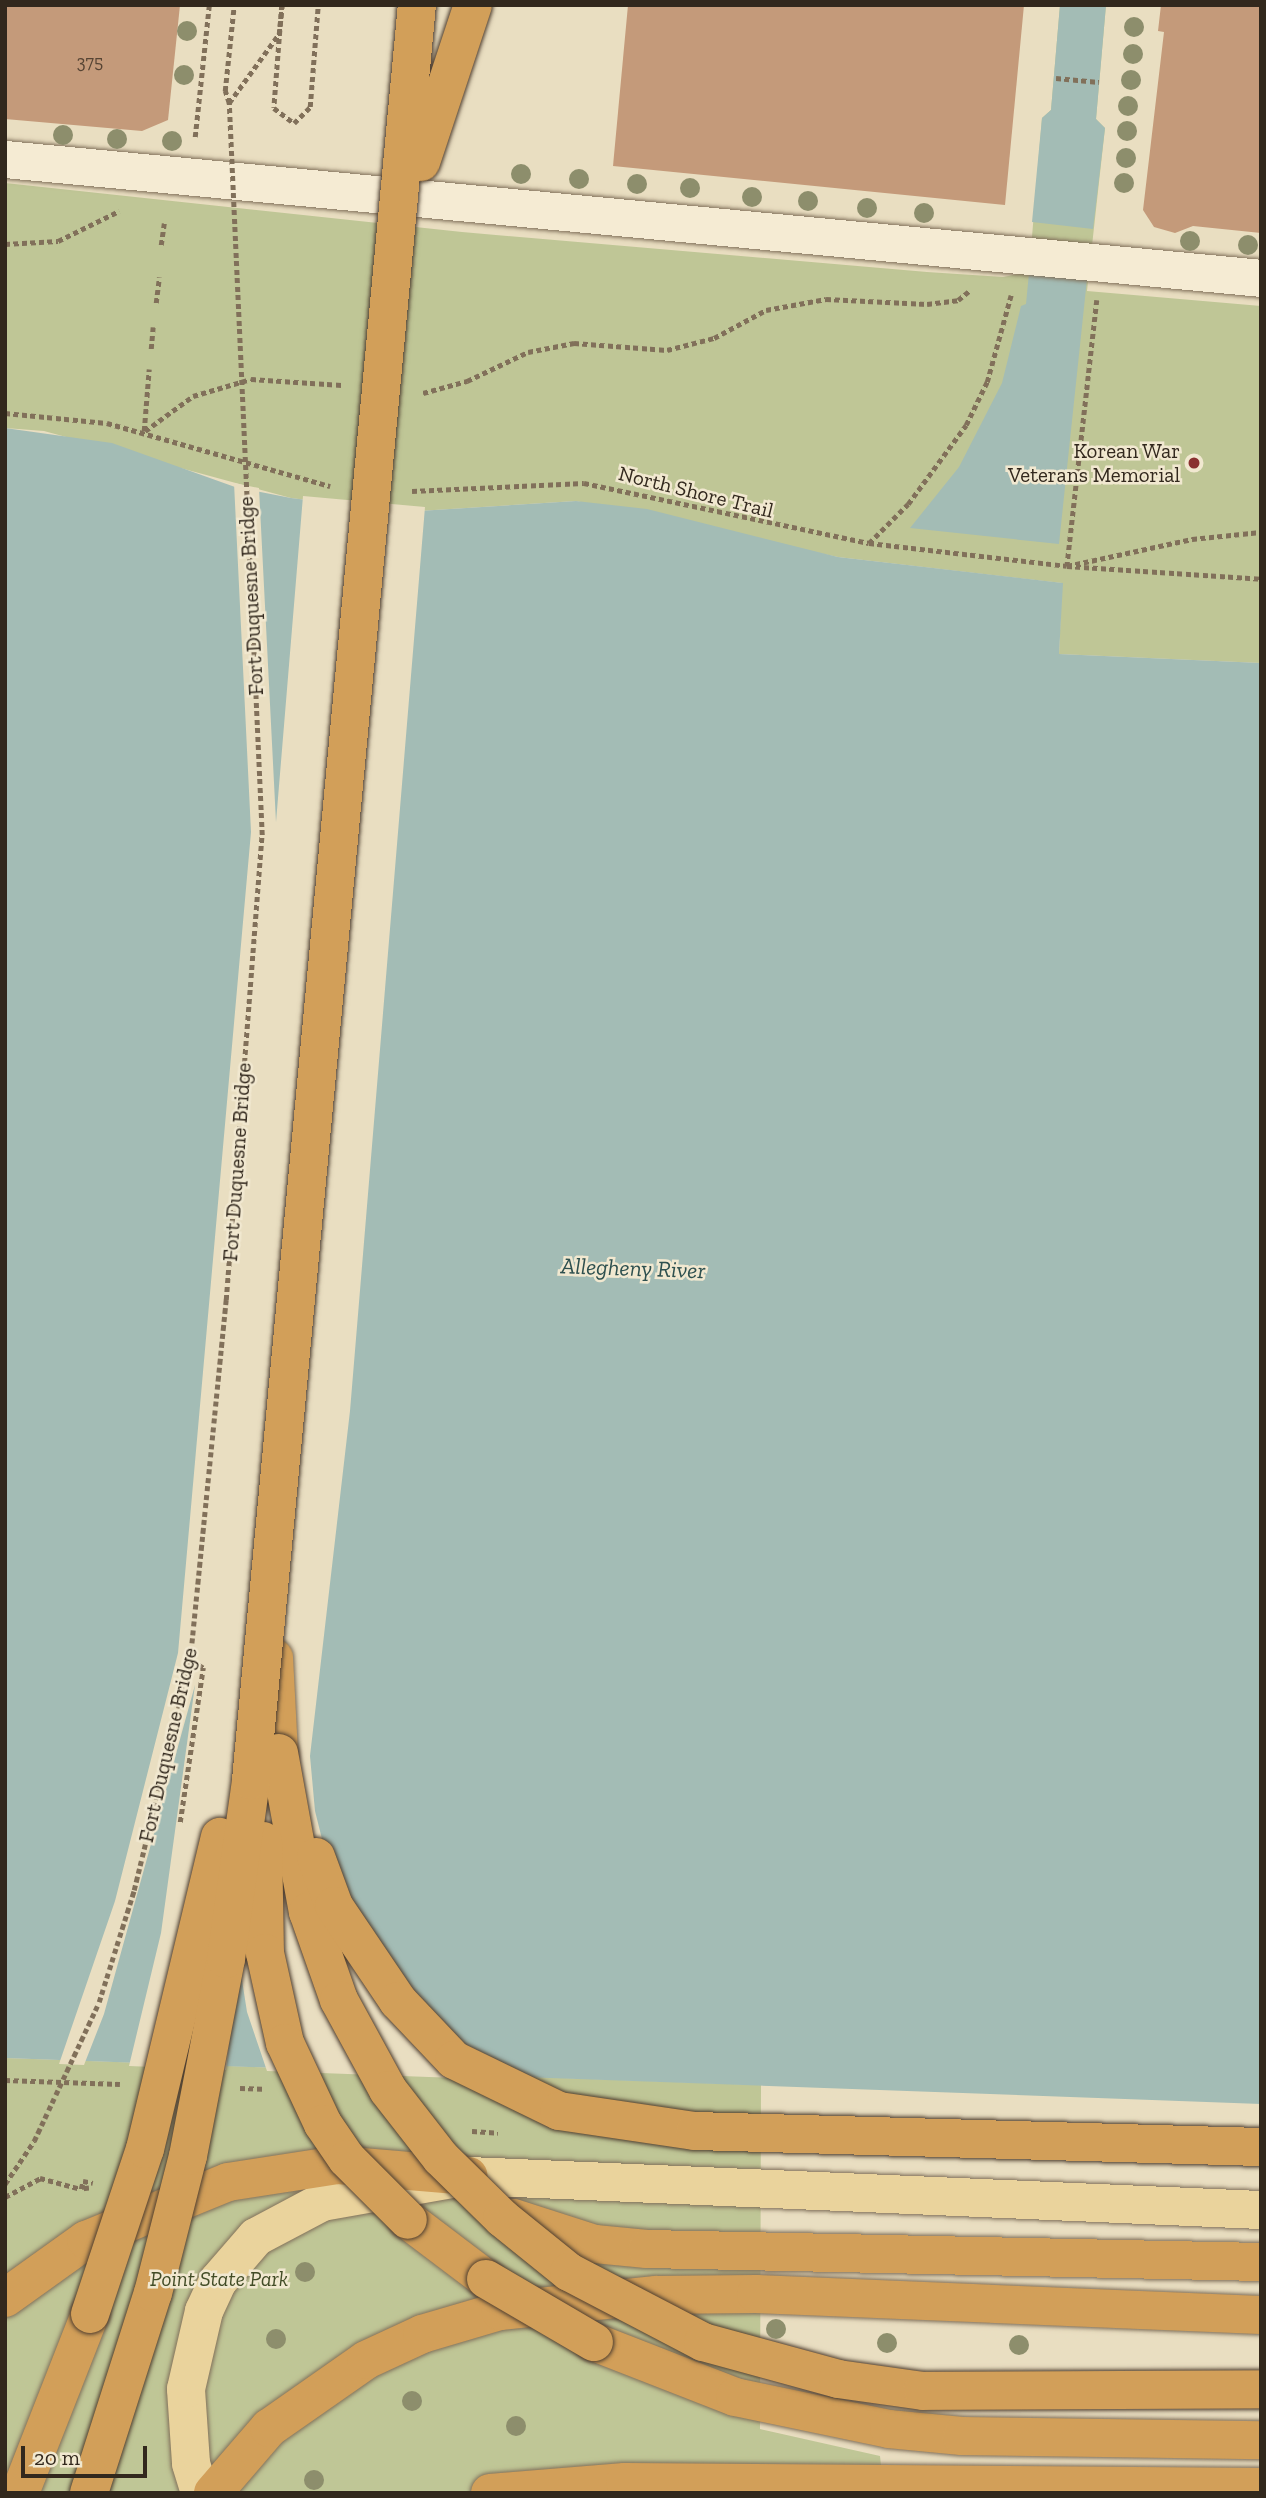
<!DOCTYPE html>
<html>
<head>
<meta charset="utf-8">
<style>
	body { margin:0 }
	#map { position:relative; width:1266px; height:2498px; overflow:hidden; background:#e9dec1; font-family:"Zilla Slab",serif }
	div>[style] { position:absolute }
	.green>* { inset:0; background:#bfc696 }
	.water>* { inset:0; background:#a3bcb5 }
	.pier>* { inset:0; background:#e9dec1 }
	.building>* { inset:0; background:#c49a7a }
	.path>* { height:4.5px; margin-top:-2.25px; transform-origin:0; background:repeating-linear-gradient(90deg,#81705a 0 5px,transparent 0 8.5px) }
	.roads { filter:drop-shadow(0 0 2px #81705a) drop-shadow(0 0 2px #81705a) }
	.pedestrian>* { height:37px; margin:-18.5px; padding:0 18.5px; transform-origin:18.5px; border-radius:18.5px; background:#f5ebd3 }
	.primary>* { height:38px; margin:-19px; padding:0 19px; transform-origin:19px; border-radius:19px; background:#ead39c }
	.motorway>* { height:38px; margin:-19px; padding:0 19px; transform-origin:19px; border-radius:19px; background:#d29f59 }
	.path-bridge>* { height:4.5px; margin-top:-2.25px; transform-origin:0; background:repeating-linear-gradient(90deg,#81705a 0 5px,transparent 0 8.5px) }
	.bridges { filter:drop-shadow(0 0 2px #4f3e2f) drop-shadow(0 0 2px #4f3e2f) }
	.motorway-bridge>* { height:38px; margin:-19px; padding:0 19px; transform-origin:19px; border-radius:19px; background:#d29f59 }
	.trees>* { width:20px; height:20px; margin:-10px; border-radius:50%; background:#8d8e6c }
	.dots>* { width:19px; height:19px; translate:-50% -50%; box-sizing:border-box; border:4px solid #f1e8d0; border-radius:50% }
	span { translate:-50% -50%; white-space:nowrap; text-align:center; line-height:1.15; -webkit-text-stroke:5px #f1e8d0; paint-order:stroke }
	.number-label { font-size:18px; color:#564434 }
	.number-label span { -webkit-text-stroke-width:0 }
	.poi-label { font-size:21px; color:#32281d }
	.right { translate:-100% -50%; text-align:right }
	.street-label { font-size:21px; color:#32281d }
	.park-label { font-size:21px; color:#424c26; font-style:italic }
	.water-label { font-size:23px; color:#2e504f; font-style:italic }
	.frame { position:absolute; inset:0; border:7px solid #32281d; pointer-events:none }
	.scale { position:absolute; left:21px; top:2446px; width:126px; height:32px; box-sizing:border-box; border:4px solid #32281d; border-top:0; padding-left:9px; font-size:21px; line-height:24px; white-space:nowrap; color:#32281d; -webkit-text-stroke:5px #f1e8d0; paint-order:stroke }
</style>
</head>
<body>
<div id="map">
	<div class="green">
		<div style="clip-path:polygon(1060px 5px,1106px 5px,1096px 119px,1105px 128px,1087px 291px,1261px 306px,1261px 663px,1059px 654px,1062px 583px,838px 557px,576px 501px,403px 512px,291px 498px,44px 431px,5px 428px,5px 183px,462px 232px,927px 272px,1003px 277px,1029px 272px,1042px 118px,1051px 110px)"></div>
		<div style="clip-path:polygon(5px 2058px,761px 2085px,760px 2429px,880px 2456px,881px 2465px,761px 2464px,760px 2493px,5px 2493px)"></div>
	</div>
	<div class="water">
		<div style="clip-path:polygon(1060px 5px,1106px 5px,1096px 119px,1105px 128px,1093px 229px,1032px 222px,1042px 118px,1051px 110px)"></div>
		<div style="clip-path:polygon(1029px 273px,1087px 279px,1059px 544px,910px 528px,959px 467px,1002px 383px,1021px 306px,1026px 304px)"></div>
		<div style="clip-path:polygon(5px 428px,112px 443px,235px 487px,291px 498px,403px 512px,576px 501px,647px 509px,838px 557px,1063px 583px,1059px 654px,1261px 663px,1261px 2104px,5px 2058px)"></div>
	</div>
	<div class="pier">
		<div style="clip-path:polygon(234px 483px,259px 488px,276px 822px,303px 496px,425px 507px,350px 1411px,310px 1756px,315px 1811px,328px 1863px,373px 1953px,463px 2043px,540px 2081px,267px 2071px,247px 2012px,239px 1961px,226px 2070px,129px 2066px,161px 1933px,195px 1685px,104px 2014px,84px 2065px,59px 2064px,115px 1901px,178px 1653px,251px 832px)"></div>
	</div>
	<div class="building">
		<div style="clip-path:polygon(5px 5px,180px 5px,168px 120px,142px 131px,5px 119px)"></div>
		<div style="clip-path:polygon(628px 5px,1024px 5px,1005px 205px,613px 166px)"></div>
		<div style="clip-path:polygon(1161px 5px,1261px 5px,1261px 233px,1193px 226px,1175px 233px,1154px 227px,1143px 210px,1164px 32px,1158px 31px)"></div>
	</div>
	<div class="path">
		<div style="left:282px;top:5px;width:103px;rotate:94.4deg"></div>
		<div style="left:274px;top:108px;width:25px;rotate:37deg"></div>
		<div style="left:294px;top:123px;width:23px;rotate:-45deg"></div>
		<div style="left:310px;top:107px;width:102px;rotate:-85.5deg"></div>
		<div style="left:1056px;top:78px;width:43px;rotate:5.3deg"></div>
		<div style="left:229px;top:103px;width:13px;rotate:-108deg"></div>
		<div style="left:225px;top:91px;width:86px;rotate:-84deg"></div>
		<div style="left:195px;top:137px;width:133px;rotate:-83.9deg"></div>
		<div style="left:5px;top:244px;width:53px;rotate:-3.2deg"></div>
		<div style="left:58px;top:241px;width:68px;rotate:-26.2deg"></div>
		<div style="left:161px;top:245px;width:22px;rotate:-82deg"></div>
		<div style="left:1097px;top:300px;width:268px;rotate:96.4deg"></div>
		<div style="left:1067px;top:566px;width:128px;rotate:-12.2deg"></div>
		<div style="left:1192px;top:539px;width:69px;rotate:-5.8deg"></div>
		<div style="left:156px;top:303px;width:26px;rotate:-83deg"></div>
		<div style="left:151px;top:349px;width:22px;rotate:-85deg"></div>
		<div style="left:423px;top:393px;width:46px;rotate:-15.3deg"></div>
		<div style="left:467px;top:381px;width:68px;rotate:-25.4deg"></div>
		<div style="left:528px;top:352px;width:47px;rotate:-11.1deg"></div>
		<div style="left:574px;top:343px;width:93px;rotate:4.3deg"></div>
		<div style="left:667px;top:350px;width:49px;rotate:-14.3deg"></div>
		<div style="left:714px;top:338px;width:59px;rotate:-28.3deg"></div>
		<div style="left:766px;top:310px;width:61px;rotate:-10.4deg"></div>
		<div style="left:826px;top:299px;width:101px;rotate:2.8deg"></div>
		<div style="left:927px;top:304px;width:31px;rotate:-7deg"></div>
		<div style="left:958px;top:300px;width:14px;rotate:-39deg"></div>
		<div style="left:5px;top:413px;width:102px;rotate:5.6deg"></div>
		<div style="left:107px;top:423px;width:232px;rotate:15.8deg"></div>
		<div style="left:144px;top:431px;width:62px;rotate:-85.4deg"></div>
		<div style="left:145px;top:431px;width:59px;rotate:-36.1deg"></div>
		<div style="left:193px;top:396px;width:60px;rotate:-16.3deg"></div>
		<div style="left:251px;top:379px;width:91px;rotate:3.8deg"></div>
		<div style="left:412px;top:491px;width:172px;rotate:-2.7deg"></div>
		<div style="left:584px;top:483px;width:291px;rotate:11.9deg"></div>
		<div style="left:869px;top:543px;width:199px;rotate:6.6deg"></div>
		<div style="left:1067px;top:566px;width:194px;rotate:3.8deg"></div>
		<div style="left:869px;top:543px;width:55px;rotate:-45deg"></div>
		<div style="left:908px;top:504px;width:98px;rotate:-53.7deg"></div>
		<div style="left:966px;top:425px;width:48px;rotate:-64deg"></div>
		<div style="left:987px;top:382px;width:90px;rotate:-74.6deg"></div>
		<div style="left:180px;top:1822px;width:156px;rotate:-81.5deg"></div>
		<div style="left:203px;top:1668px;width:15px;rotate:-148deg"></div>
		<div style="left:5px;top:2080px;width:115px;rotate:2deg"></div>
		<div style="left:240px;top:2088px;width:23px;rotate:2deg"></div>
		<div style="left:472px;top:2131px;width:26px;rotate:4deg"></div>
		<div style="left:89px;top:2188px;width:8px;rotate:173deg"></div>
		<div style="left:81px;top:2189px;width:8px;rotate:-76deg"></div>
		<div style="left:83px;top:2181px;width:10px;rotate:11deg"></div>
		<div style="left:5px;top:2197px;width:40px;rotate:-28deg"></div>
		<div style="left:40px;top:2178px;width:42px;rotate:15deg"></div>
	</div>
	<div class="roads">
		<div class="pedestrian">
			<div style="left:5px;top:159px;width:1262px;rotate:5.41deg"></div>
		</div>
		<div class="primary">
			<div style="left:200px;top:2493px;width:31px;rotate:-107deg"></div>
			<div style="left:191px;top:2463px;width:74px;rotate:-93.9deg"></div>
			<div style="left:186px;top:2389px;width:80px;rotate:-77deg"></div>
			<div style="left:204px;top:2311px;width:33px;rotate:-65deg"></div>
			<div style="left:218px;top:2281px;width:58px;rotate:-49.2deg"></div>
			<div style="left:256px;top:2237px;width:75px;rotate:-27.9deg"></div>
			<div style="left:322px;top:2202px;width:149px;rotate:-10deg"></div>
			<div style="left:469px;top:2176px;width:793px;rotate:2.46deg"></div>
		</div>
		<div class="motorway">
			<div style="left:274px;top:1658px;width:95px;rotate:87deg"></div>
			<div style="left:514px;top:2218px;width:85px;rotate:17.8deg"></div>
			<div style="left:595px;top:2244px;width:52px;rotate:5.5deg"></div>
			<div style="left:647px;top:2249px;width:614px;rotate:1.21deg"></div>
			<div style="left:408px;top:2220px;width:98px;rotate:37.1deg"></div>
			<div style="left:5px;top:2298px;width:100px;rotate:-35.6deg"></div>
			<div style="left:86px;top:2240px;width:153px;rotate:-22.2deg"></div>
			<div style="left:228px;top:2182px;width:111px;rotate:-8.8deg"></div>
			<div style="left:338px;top:2165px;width:131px;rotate:4.8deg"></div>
			<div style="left:594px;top:2342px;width:151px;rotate:21.3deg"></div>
			<div style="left:735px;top:2397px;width:157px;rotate:11.7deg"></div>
			<div style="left:889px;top:2429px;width:73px;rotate:5.5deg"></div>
			<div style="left:962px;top:2436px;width:299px;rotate:0.8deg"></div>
			<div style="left:20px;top:2493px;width:192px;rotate:-68.6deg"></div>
			<div style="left:213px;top:2493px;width:86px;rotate:-49.3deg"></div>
			<div style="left:269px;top:2428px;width:118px;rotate:-35deg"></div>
			<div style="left:366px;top:2360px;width:62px;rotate:-24.9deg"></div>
			<div style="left:422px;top:2334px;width:81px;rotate:-16.4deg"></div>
			<div style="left:500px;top:2311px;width:157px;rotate:-5.9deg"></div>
			<div style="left:656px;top:2295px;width:100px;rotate:-0.6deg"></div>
			<div style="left:756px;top:2294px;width:505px;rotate:2.38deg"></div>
			<div style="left:490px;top:2493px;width:135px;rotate:-4.7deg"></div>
			<div style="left:625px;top:2482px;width:636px;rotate:0.45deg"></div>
		</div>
	</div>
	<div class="path-bridge">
		<div style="left:5px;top:2184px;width:52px;rotate:-56deg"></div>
		<div style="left:34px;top:2141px;width:153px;rotate:-64.9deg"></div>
		<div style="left:99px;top:2002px;width:117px;rotate:-72.6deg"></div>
		<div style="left:134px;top:1890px;width:237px;rotate:-76.3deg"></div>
		<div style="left:190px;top:1660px;width:362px;rotate:-84.3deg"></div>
		<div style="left:226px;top:1300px;width:466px;rotate:-85.6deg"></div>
		<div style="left:262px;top:835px;width:733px;rotate:-92.58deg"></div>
		<div style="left:229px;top:103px;width:85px;rotate:-54.1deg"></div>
		<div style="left:279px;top:34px;width:29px;rotate:-84deg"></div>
	</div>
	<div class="bridges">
		<div class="motorway-bridge">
			<div style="left:421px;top:162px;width:165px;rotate:-71.7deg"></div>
			<div style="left:279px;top:1753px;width:162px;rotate:79.7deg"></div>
			<div style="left:308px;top:1912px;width:93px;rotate:70.6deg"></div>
			<div style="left:339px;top:2000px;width:102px;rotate:61.4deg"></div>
			<div style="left:388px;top:2090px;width:86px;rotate:52.1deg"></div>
			<div style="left:441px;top:2158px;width:86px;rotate:44.5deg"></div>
			<div style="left:502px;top:2218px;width:86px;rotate:38.9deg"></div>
			<div style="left:569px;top:2272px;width:151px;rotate:27.6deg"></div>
			<div style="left:703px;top:2342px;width:140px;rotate:15.3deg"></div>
			<div style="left:838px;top:2379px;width:86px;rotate:8deg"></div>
			<div style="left:923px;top:2391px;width:338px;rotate:-0.3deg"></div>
			<div style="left:263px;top:1841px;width:112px;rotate:89deg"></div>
			<div style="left:265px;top:1953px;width:92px;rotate:77.5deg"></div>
			<div style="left:285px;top:2043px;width:89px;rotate:64.9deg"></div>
			<div style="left:323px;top:2124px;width:42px;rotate:55.6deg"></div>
			<div style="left:347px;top:2159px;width:86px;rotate:45deg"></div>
			<div style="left:316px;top:1857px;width:52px;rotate:69.8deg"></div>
			<div style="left:334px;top:1906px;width:115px;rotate:56deg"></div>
			<div style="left:398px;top:2001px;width:81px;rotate:46.5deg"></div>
			<div style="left:454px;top:2060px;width:117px;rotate:25.9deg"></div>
			<div style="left:559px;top:2111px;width:137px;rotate:8.4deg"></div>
			<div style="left:695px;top:2131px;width:566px;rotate:1.62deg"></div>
			<div style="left:486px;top:2279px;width:125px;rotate:30.3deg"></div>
			<div style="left:90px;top:2314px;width:174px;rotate:-71.6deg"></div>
			<div style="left:145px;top:2149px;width:321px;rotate:-76.5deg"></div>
			<div style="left:89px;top:2493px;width:210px;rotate:-72.3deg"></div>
			<div style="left:153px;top:2293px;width:141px;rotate:-75.7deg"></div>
			<div style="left:188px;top:2156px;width:201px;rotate:-79.1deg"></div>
			<div style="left:226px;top:1959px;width:181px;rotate:-82deg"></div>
			<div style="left:251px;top:1780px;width:1783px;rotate:-84.66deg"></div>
		</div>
	</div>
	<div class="trees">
		<div style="left:1134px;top:27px"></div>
		<div style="left:187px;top:31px"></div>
		<div style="left:1133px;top:54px"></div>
		<div style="left:184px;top:75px"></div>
		<div style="left:1131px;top:80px"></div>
		<div style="left:1128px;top:106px"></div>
		<div style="left:1127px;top:131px"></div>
		<div style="left:63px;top:135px"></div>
		<div style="left:117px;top:139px"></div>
		<div style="left:172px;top:141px"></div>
		<div style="left:1126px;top:158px"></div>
		<div style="left:521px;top:174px"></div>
		<div style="left:579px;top:179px"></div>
		<div style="left:1124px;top:183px"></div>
		<div style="left:637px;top:184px"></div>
		<div style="left:690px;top:188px"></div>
		<div style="left:752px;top:197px"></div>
		<div style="left:808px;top:201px"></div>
		<div style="left:867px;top:208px"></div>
		<div style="left:924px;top:213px"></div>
		<div style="left:1190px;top:241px"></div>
		<div style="left:1248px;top:245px"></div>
		<div style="left:305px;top:2272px"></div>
		<div style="left:776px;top:2329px"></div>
		<div style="left:276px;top:2339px"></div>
		<div style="left:887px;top:2343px"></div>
		<div style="left:1019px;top:2345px"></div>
		<div style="left:412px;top:2401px"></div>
		<div style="left:516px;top:2426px"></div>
		<div style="left:314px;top:2480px"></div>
	</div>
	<div class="dots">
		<div style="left:1194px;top:463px;background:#8a3130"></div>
	</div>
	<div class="number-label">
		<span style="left:90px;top:62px">375</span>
	</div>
	<div class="poi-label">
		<span class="right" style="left:1180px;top:463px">Korean War<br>Veterans Memorial</span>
	</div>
	<div class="street-label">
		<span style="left:696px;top:492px;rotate:14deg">North Shore Trail</span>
		<span style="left:251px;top:596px;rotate:-93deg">Fort Duquesne Bridge</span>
		<span style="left:237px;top:1162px;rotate:-86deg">Fort Duquesne Bridge</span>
		<span style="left:168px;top:1745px;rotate:-77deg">Fort Duquesne Bridge</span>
	</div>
	<div class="park-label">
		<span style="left:219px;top:2279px">Point State Park</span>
	</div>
	<div class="water-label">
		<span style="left:633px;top:1268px;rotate:2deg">Allegheny River</span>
	</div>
	<div class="frame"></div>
	<div class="scale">20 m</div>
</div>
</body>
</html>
